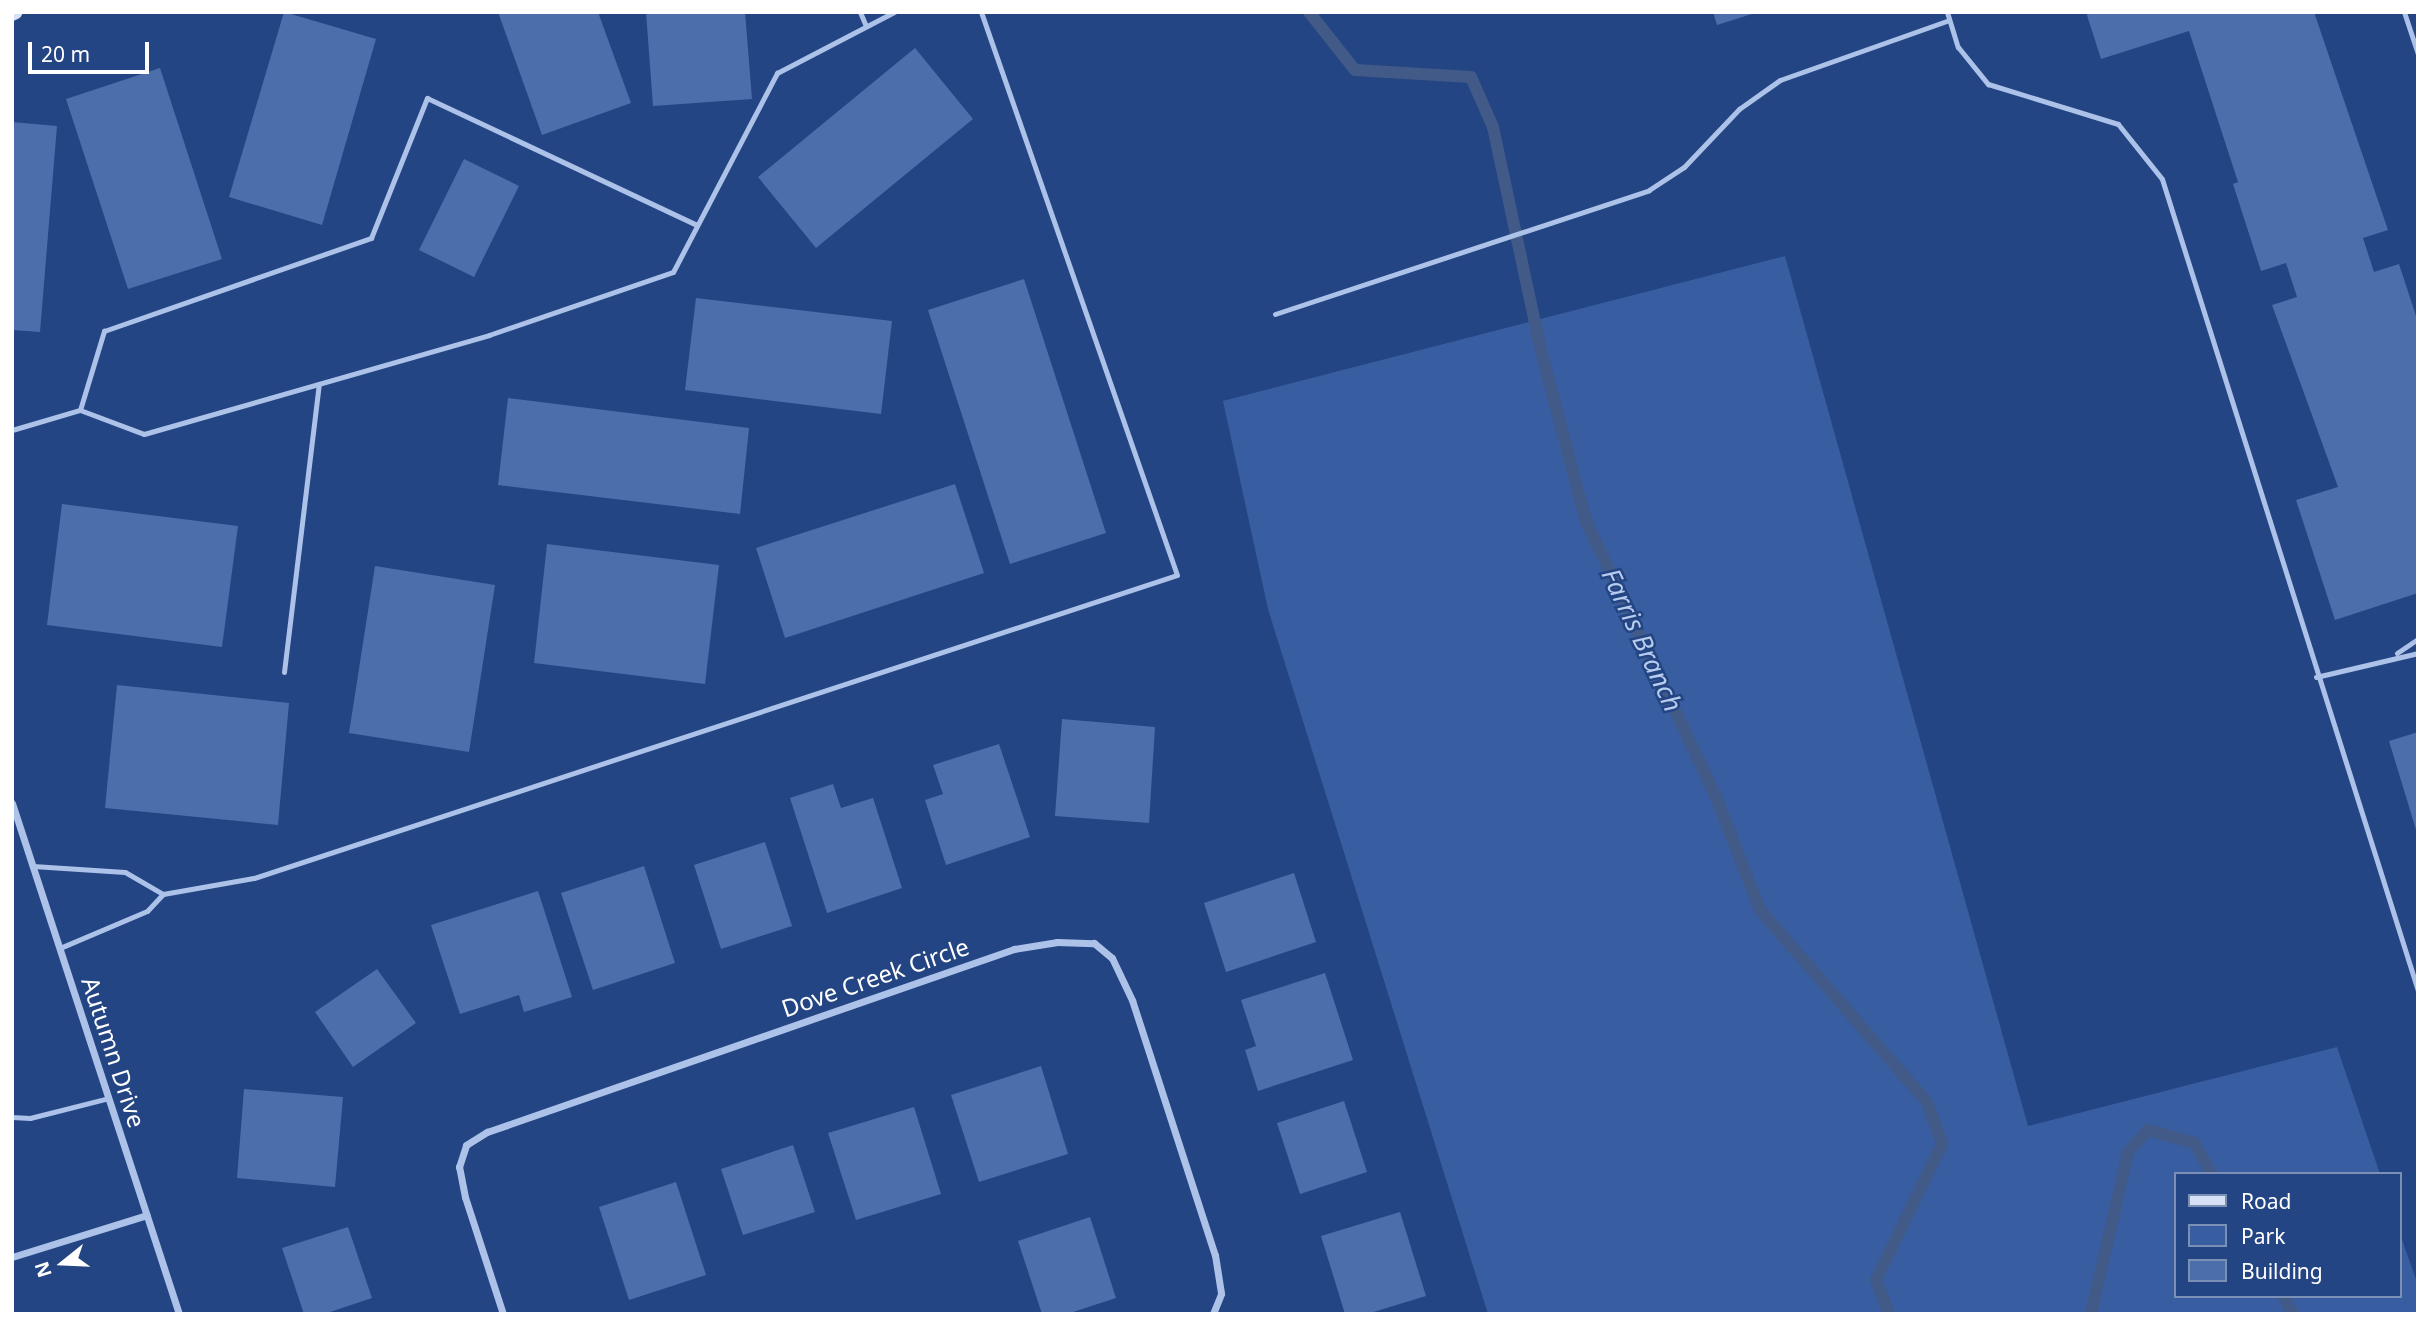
<!DOCTYPE html>
<html>
<head>
<meta charset="utf-8">
<style>
	body { margin:0 }
	#map { position:relative; width:2430px; height:1326px; overflow:hidden; background:#244583; font-family:"Noto Sans",sans-serif }
	div>[style] { position:absolute }
	.green>* { inset:0; background:#385da0 }
	.stream>* { height:12px; margin:-6px; padding:0 6px; transform-origin:6px; border-radius:6px; background:#425a87 }
	.building>* { inset:0; background:#4c6eab }
	.lane>* { height:5px; margin:-2.5px; padding:0 2.5px; transform-origin:2.5px; border-radius:2.5px; background:#acc2e8 }
	.street>* { height:7px; margin:-3.5px; padding:0 3.5px; transform-origin:3.5px; border-radius:3.5px; background:#acc2e8 }
	.secondary>* { height:14px; margin:-7px; padding:0 7px; transform-origin:7px; border-radius:7px; background:#d6e1f7 }
	span { translate:-50% -50%; white-space:nowrap; text-align:center; line-height:1.15; -webkit-text-stroke:5px #244583; paint-order:stroke }
	.street-label { font-size:24px; color:#fff }
	.water-label { font-size:26px; color:#b8ccef; font-style:italic }
	.frame { position:absolute; inset:0; border:14px solid #fff; pointer-events:none }
	.legend { position:absolute; left:2174px; top:1172px; width:228px; height:126px; box-sizing:border-box; background:#244583; border:2px solid #7c8fb5; margin:0; padding:9px 12px; list-style:none; font-size:21px; color:#fff }
	.legend li { display:flex; align-items:center; gap:14px; height:35px }
	.legend b { width:35px; border:2px solid #7c8fb5 }
	.north { position:absolute; left:28px; top:1228px; width:70px; height:70px; -webkit-text-stroke:5px #244583; paint-order:stroke; rotate:252deg; font-size:19px; font-weight:700; line-height:28px; text-align:center; color:#fff }
	.north::after { content:''; display:block; margin:auto; width:24px; height:32px; background:#fff; clip-path:polygon(50% 0,100% 100%,50% 72%,0 100%) }
	.scale { position:absolute; left:28px; top:42px; width:121px; height:32px; box-sizing:border-box; border:4px solid #fff; border-top:0; padding-left:9px; font-size:21px; line-height:24px; white-space:nowrap; color:#fff; -webkit-text-stroke:5px #244583; paint-order:stroke }
</style>
</head>
<body>
<div id="map">
	<div class="green">
		<div style="clip-path:polygon(1785px 256px,2028px 1126px,2337px 1047px,2380px 1174px,2176px 1174px,2176px 1296px,2400px 1296px,2400px 1234px,2418px 1285px,2418px 1314px,1488px 1314px,1268px 609px,1223px 401px)"></div>
	</div>
	<div class="stream">
		<div style="left:1309px;top:12px;width:74px;rotate:51.6deg"></div>
		<div style="left:1355px;top:70px;width:116px;rotate:3.5deg"></div>
		<div style="left:1471px;top:77px;width:55px;rotate:66.3deg"></div>
		<div style="left:1493px;top:127px;width:225px;rotate:77.9deg"></div>
		<div style="left:1540px;top:347px;width:180px;rotate:75.2deg"></div>
		<div style="left:1586px;top:521px;width:305px;rotate:64.8deg"></div>
		<div style="left:1716px;top:797px;width:121px;rotate:68.7deg"></div>
		<div style="left:1760px;top:910px;width:254px;rotate:49deg"></div>
		<div style="left:1927px;top:1102px;width:45px;rotate:70.3deg"></div>
		<div style="left:1942px;top:1144px;width:151px;rotate:115.9deg"></div>
		<div style="left:1876px;top:1280px;width:36px;rotate:69deg"></div>
		<div style="left:2283px;top:1296px;width:21px;rotate:61deg"></div>
		<div style="left:2091px;top:1314px;width:166px;rotate:-77.1deg"></div>
		<div style="left:2128px;top:1152px;width:30px;rotate:-48deg"></div>
		<div style="left:2148px;top:1130px;width:48px;rotate:15.8deg"></div>
		<div style="left:2194px;top:1143px;width:36px;rotate:60deg"></div>
	</div>
	<div class="building">
		<div style="clip-path:polygon(284px 12px,376px 39px,322px 225px,229px 197px)"></div>
		<div style="clip-path:polygon(498px 12px,598px 12px,631px 103px,542px 135px)"></div>
		<div style="clip-path:polygon(646px 12px,745px 12px,752px 99px,653px 106px)"></div>
		<div style="clip-path:polygon(1713px 12px,1755px 12px,1755px 13px,1717px 25px)"></div>
		<div style="clip-path:polygon(2086px 12px,2314px 12px,2388px 230px,2363px 238px,2374px 272px,2399px 264px,2418px 322px,2418px 593px,2335px 620px,2296px 500px,2338px 487px,2272px 305px,2297px 297px,2286px 263px,2261px 271px,2233px 184px,2238px 182px,2189px 31px,2101px 59px)"></div>
		<div style="clip-path:polygon(915px 48px,973px 119px,816px 248px,758px 177px)"></div>
		<div style="clip-path:polygon(160px 68px,222px 259px,128px 289px,66px 99px)"></div>
		<div style="clip-path:polygon(12px 122px,57px 126px,40px 332px,12px 330px)"></div>
		<div style="clip-path:polygon(464px 159px,519px 186px,474px 277px,419px 250px)"></div>
		<div style="clip-path:polygon(1024px 279px,1106px 533px,1010px 564px,928px 310px)"></div>
		<div style="clip-path:polygon(696px 298px,892px 321px,881px 414px,685px 390px)"></div>
		<div style="clip-path:polygon(508px 398px,749px 428px,740px 514px,498px 485px)"></div>
		<div style="clip-path:polygon(955px 484px,984px 573px,785px 638px,756px 548px)"></div>
		<div style="clip-path:polygon(62px 504px,238px 526px,222px 647px,47px 625px)"></div>
		<div style="clip-path:polygon(547px 544px,719px 565px,705px 684px,534px 663px)"></div>
		<div style="clip-path:polygon(375px 566px,495px 585px,469px 752px,349px 733px)"></div>
		<div style="clip-path:polygon(117px 685px,289px 703px,278px 825px,105px 808px)"></div>
		<div style="clip-path:polygon(1062px 719px,1155px 727px,1149px 823px,1055px 816px)"></div>
		<div style="clip-path:polygon(2418px 732px,2418px 832px,2417px 833px,2389px 741px)"></div>
		<div style="clip-path:polygon(999px 744px,1030px 837px,946px 865px,925px 800px,943px 794px,933px 765px)"></div>
		<div style="clip-path:polygon(833px 784px,841px 808px,873px 798px,902px 888px,827px 913px,790px 798px)"></div>
		<div style="clip-path:polygon(765px 842px,792px 926px,721px 949px,694px 865px)"></div>
		<div style="clip-path:polygon(644px 866px,675px 963px,593px 990px,561px 893px)"></div>
		<div style="clip-path:polygon(1294px 873px,1316px 942px,1226px 972px,1204px 903px)"></div>
		<div style="clip-path:polygon(538px 891px,572px 997px,524px 1012px,519px 995px,460px 1014px,431px 925px)"></div>
		<div style="clip-path:polygon(377px 969px,416px 1023px,353px 1067px,315px 1012px)"></div>
		<div style="clip-path:polygon(1325px 973px,1353px 1060px,1258px 1091px,1245px 1050px,1256px 1046px,1241px 1000px)"></div>
		<div style="clip-path:polygon(1041px 1066px,1068px 1154px,979px 1182px,951px 1095px)"></div>
		<div style="clip-path:polygon(244px 1089px,343px 1097px,335px 1187px,237px 1178px)"></div>
		<div style="clip-path:polygon(1344px 1101px,1367px 1172px,1300px 1194px,1277px 1123px)"></div>
		<div style="clip-path:polygon(914px 1107px,941px 1194px,856px 1220px,828px 1133px)"></div>
		<div style="clip-path:polygon(793px 1145px,815px 1212px,743px 1235px,721px 1169px)"></div>
		<div style="clip-path:polygon(676px 1182px,706px 1275px,629px 1300px,599px 1207px)"></div>
		<div style="clip-path:polygon(1400px 1212px,1426px 1296px,1367px 1314px,1345px 1314px,1321px 1236px)"></div>
		<div style="clip-path:polygon(1090px 1217px,1116px 1298px,1067px 1314px,1042px 1314px,1018px 1241px)"></div>
		<div style="clip-path:polygon(348px 1227px,372px 1298px,324px 1314px,304px 1314px,282px 1248px)"></div>
	</div>
	<div class="lane">
		<div style="left:860px;top:12px;width:15px;rotate:67deg"></div>
		<div style="left:1947px;top:12px;width:37px;rotate:73deg"></div>
		<div style="left:1958px;top:47px;width:48px;rotate:51deg"></div>
		<div style="left:1988px;top:84px;width:136px;rotate:17.1deg"></div>
		<div style="left:2118px;top:124px;width:70px;rotate:51.3deg"></div>
		<div style="left:2162px;top:179px;width:851px;rotate:72.5deg"></div>
		<div style="left:2404px;top:12px;width:44px;rotate:71.6deg"></div>
		<div style="left:1275px;top:314px;width:394px;rotate:-18.3deg"></div>
		<div style="left:1649px;top:190px;width:42px;rotate:-33.3deg"></div>
		<div style="left:1684px;top:167px;width:80px;rotate:-46.5deg"></div>
		<div style="left:1739px;top:109px;width:50px;rotate:-35.3deg"></div>
		<div style="left:1780px;top:80px;width:179px;rotate:-19.5deg"></div>
		<div style="left:80px;top:410px;width:83px;rotate:-73.1deg"></div>
		<div style="left:104px;top:331px;width:283px;rotate:-19.2deg"></div>
		<div style="left:371px;top:238px;width:151px;rotate:-68.2deg"></div>
		<div style="left:427px;top:98px;width:298px;rotate:25.2deg"></div>
		<div style="left:12px;top:430px;width:71px;rotate:-16.4deg"></div>
		<div style="left:80px;top:410px;width:68px;rotate:20.6deg"></div>
		<div style="left:144px;top:434px;width:359px;rotate:-16deg"></div>
		<div style="left:489px;top:335px;width:194px;rotate:-18.9deg"></div>
		<div style="left:673px;top:272px;width:225px;rotate:-62.4deg"></div>
		<div style="left:777px;top:73px;width:132px;rotate:-27.5deg"></div>
		<div style="left:2397px;top:653px;width:25px;rotate:-34deg"></div>
		<div style="left:284px;top:672px;width:290px;rotate:-83.1deg"></div>
		<div style="left:2316px;top:677px;width:105px;rotate:-13.2deg"></div>
		<div style="left:33px;top:866px;width:92px;rotate:3.7deg"></div>
		<div style="left:125px;top:872px;width:44px;rotate:30.1deg"></div>
		<div style="left:163px;top:894px;width:23px;rotate:133deg"></div>
		<div style="left:147px;top:911px;width:95px;rotate:157deg"></div>
		<div style="left:163px;top:894px;width:92px;rotate:-10deg"></div>
		<div style="left:254px;top:878px;width:971px;rotate:-18.17deg"></div>
		<div style="left:1177px;top:575px;width:596px;rotate:-109.19deg"></div>
		<div style="left:12px;top:1117px;width:18px;rotate:3deg"></div>
		<div style="left:30px;top:1118px;width:81px;rotate:-14.2deg"></div>
	</div>
	<div class="street">
		<div style="left:12px;top:803px;width:538px;rotate:71.9deg"></div>
		<div style="left:12px;top:1257px;width:141px;rotate:-17.3deg"></div>
		<div style="left:503px;top:1314px;width:123px;rotate:-108deg"></div>
		<div style="left:465px;top:1197px;width:31px;rotate:-101deg"></div>
		<div style="left:459px;top:1167px;width:23px;rotate:-72deg"></div>
		<div style="left:466px;top:1145px;width:25px;rotate:-32deg"></div>
		<div style="left:487px;top:1132px;width:558px;rotate:-19.15deg"></div>
		<div style="left:1014px;top:949px;width:44px;rotate:-9.2deg"></div>
		<div style="left:1057px;top:942px;width:37px;rotate:2deg"></div>
		<div style="left:1094px;top:943px;width:23px;rotate:40deg"></div>
		<div style="left:1112px;top:958px;width:47px;rotate:64.5deg"></div>
		<div style="left:1132px;top:1000px;width:268px;rotate:72deg"></div>
		<div style="left:1215px;top:1255px;width:39px;rotate:81deg"></div>
		<div style="left:1221px;top:1294px;width:22px;rotate:112deg"></div>
	</div>
	<div class="secondary">
		<div style="left:12px;top:14px;width:4px;rotate:-27deg"></div>
	</div>
	<div class="street-label">
		<span style="left:875px;top:977px;rotate:-19deg">Dove Creek Circle</span>
		<span style="left:114px;top:1052px;rotate:72deg">Autumn Drive</span>
	</div>
	<div class="water-label">
		<span style="left:1642px;top:640px;rotate:65deg">Farris Branch</span>
	</div>
	<div class="frame"></div>
	<ul class="legend">
	<li><b style="height:9px;background:#d6e1f7"></b>Road</li>
	<li><b style="height:19px;background:#385da0"></b>Park</li>
	<li><b style="height:19px;background:#4c6eab"></b>Building</li>
	</ul>
	<div class="north">N</div>
	<div class="scale">20 m</div>
</div>
</body>
</html>
